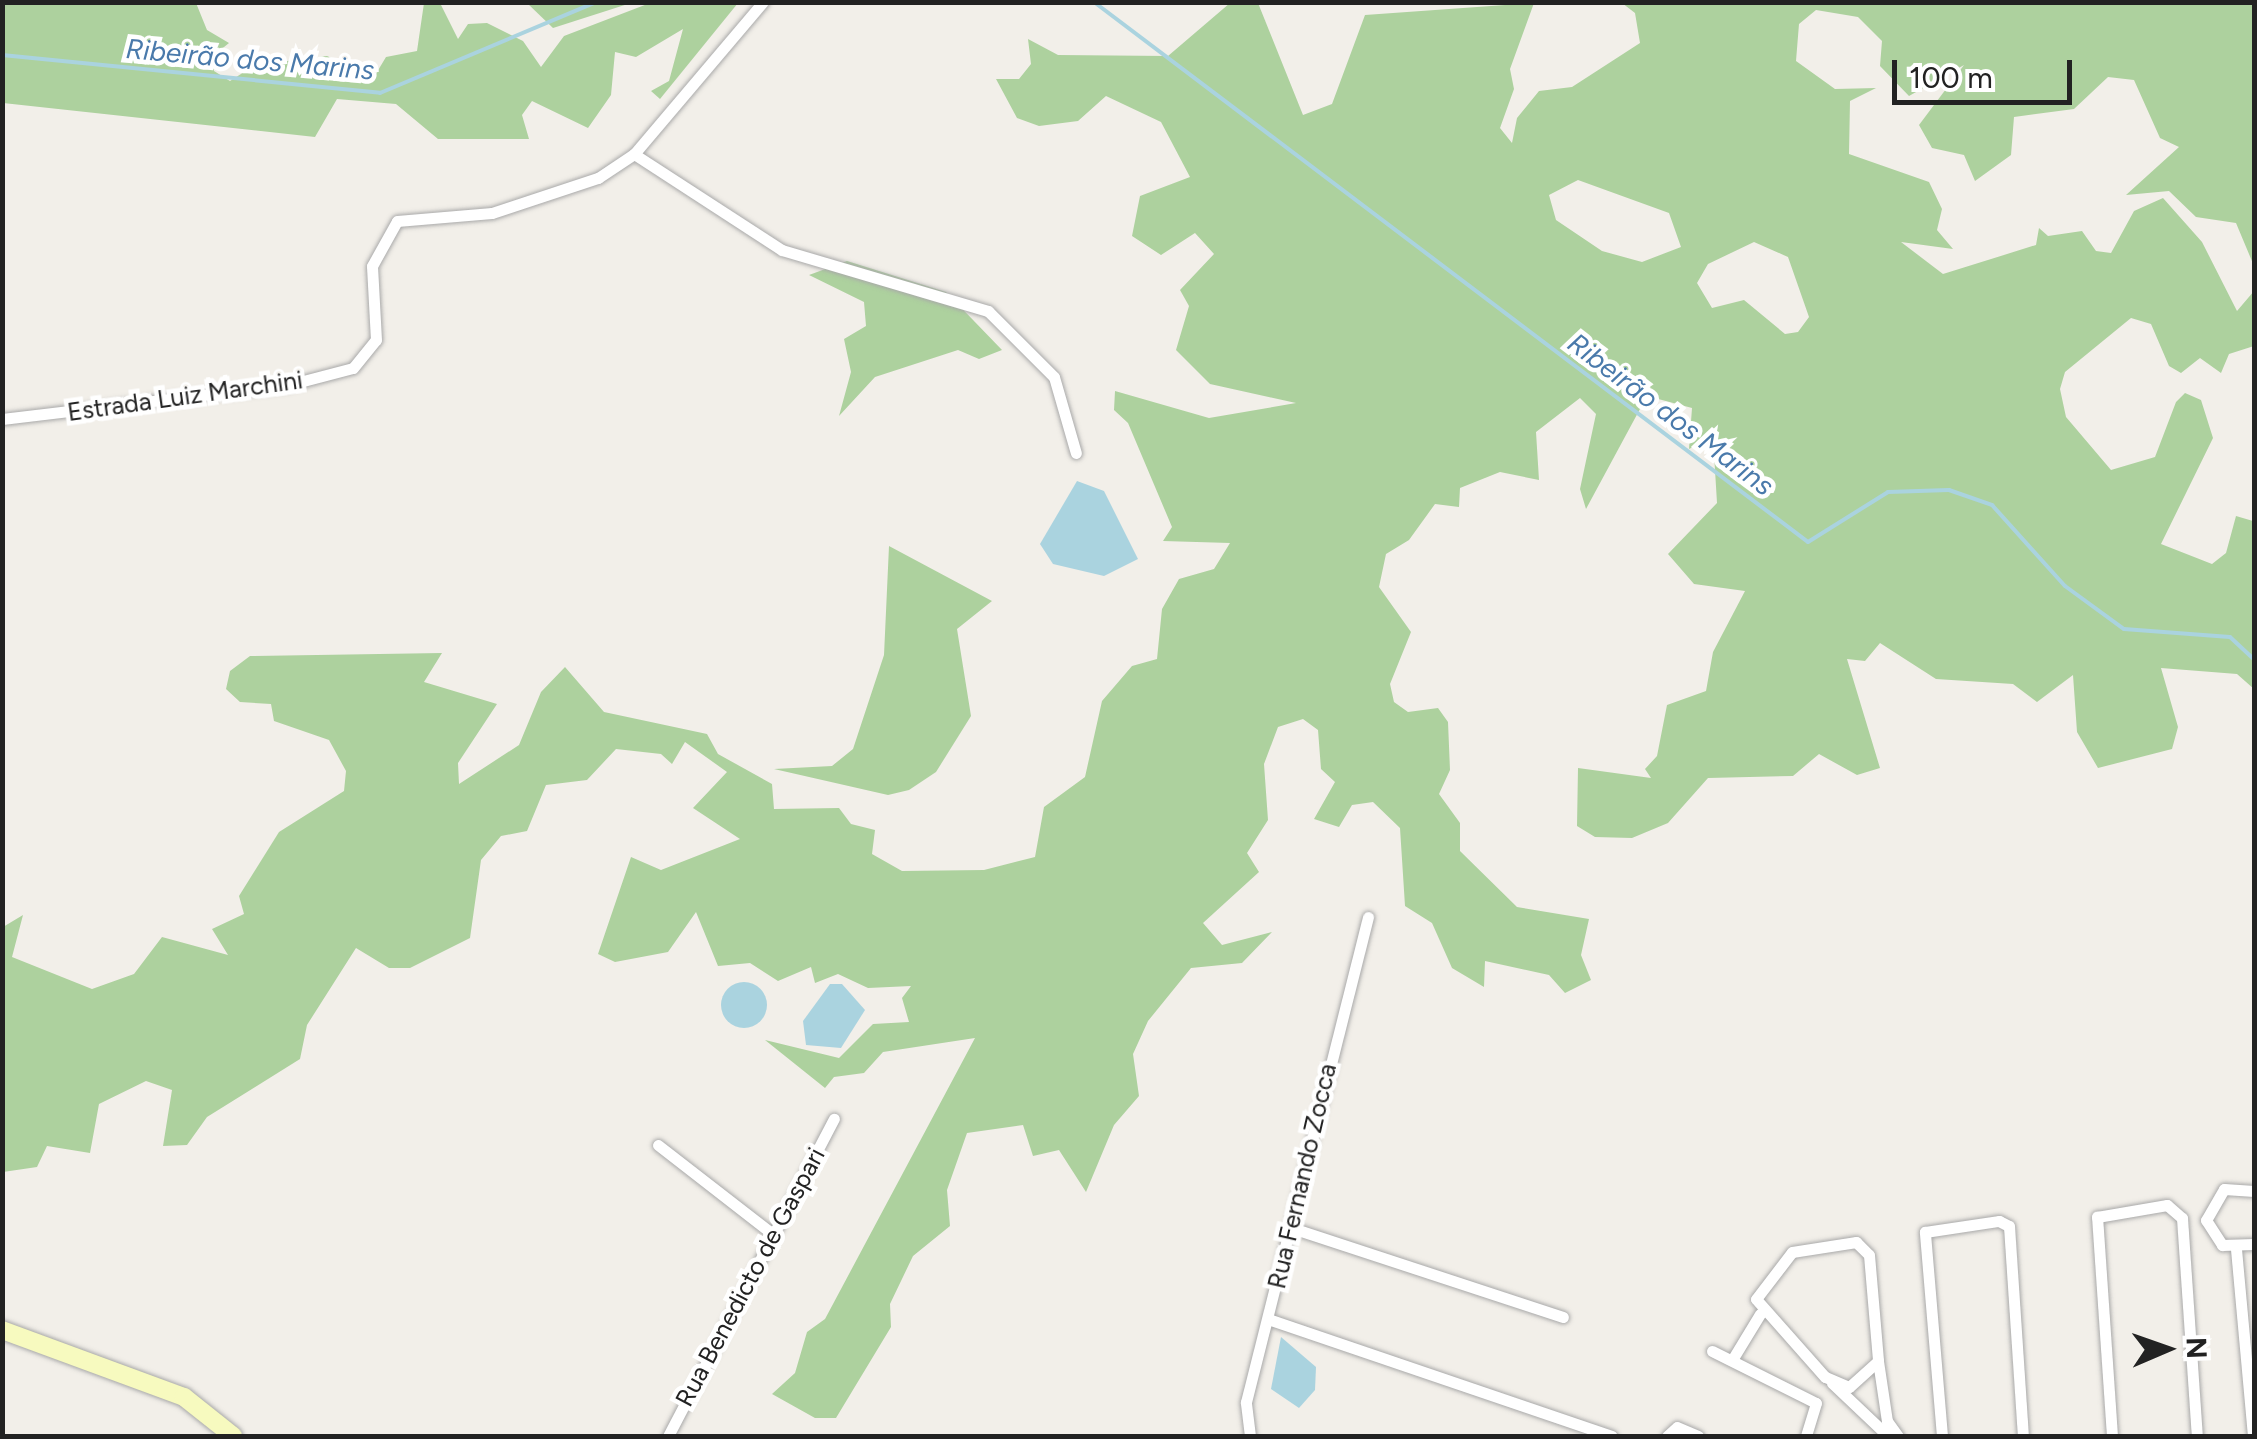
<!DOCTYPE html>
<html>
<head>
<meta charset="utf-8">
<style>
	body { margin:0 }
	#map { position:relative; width:2257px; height:1439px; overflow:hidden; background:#f2efe9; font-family:Figtree,sans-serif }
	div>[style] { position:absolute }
	.forest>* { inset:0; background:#add19e }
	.water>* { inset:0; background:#aad3df }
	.round { border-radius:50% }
	.stream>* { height:4px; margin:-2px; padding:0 2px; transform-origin:2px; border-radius:2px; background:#aad3df }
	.roads { filter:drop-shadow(0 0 2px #a9a9a9) drop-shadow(0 0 2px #a9a9a9) }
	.street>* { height:11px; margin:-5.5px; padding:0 5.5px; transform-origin:5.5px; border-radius:5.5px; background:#fff }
	.secondary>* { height:18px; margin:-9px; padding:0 9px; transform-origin:9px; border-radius:9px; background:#f7fabf }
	span { translate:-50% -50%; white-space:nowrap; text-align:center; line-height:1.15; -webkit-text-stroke:9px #fff; paint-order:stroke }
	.street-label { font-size:25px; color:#222 }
	.water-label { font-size:28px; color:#4a7aab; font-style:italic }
	.frame { position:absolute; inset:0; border:5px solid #222; pointer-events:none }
	.north { position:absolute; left:2117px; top:1299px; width:100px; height:100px; -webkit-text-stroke:8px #fff; paint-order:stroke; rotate:88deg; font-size:28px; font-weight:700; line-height:40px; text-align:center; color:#222 }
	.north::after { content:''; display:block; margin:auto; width:35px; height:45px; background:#222; clip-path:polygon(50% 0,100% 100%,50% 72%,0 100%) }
	.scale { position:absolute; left:1892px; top:60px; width:180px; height:45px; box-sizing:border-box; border:5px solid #222; border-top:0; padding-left:12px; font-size:30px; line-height:35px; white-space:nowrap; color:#222; -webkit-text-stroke:8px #fff; paint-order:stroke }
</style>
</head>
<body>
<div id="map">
	<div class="forest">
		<div style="clip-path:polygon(3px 2px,196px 3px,207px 30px,229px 43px,213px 56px,214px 71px,230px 81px,255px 65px,327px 56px,374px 77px,386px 57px,417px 51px,424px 3px,440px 3px,458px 39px,468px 24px,487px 23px,523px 41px,541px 67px,564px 36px,650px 3px,738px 3px,660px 99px,651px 91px,669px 81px,683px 29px,636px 57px,615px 52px,611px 95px,588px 128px,532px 101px,522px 115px,529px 139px,438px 139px,396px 104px,337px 99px,315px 137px,3px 103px)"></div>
		<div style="clip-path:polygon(527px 3px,528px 2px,631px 3px,553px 28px)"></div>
		<div style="clip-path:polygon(evenodd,1230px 3px,1258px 3px,1303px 115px,1332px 104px,1365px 15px,1534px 3px,1510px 69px,1514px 89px,1500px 128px,1512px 143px,1517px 118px,1539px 91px,1572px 87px,1640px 43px,1635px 13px,1622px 3px,2254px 3px,2254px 266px,2236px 223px,2196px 217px,2169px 191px,2126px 195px,2179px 147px,2160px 138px,2134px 80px,2108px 77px,2074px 109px,2014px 117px,2011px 155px,1975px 181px,1964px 155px,1932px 148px,1919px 125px,1964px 65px,1909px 96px,1880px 66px,1882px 41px,1858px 17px,1816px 10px,1799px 24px,1796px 61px,1835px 89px,1876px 88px,1850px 101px,1849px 154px,1929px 182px,1942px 209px,1937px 230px,1953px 249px,1901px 242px,1943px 274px,2036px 245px,2039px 228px,2048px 236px,2082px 231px,2096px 251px,2111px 253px,2134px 211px,2163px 198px,2202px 242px,2237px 311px,2254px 291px,2254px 346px,2229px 354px,2221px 373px,2200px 358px,2181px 373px,2169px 366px,2151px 324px,2131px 318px,2065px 372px,2060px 389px,2066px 417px,2111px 470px,2155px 457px,2176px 402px,2185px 393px,2201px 400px,2213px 438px,2161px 544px,2212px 564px,2226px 553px,2236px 516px,2253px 521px,2254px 689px,2237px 674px,2161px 668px,2178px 727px,2172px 749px,2098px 768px,2077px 732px,2073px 675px,2037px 702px,2013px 684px,1936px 679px,1880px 643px,1865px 661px,1847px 659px,1880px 768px,1857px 775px,1819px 754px,1793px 776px,1708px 778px,1668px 823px,1632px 838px,1595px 837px,1577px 826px,1578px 768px,1651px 778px,1645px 769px,1657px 756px,1667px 705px,1706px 691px,1713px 652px,1745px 591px,1694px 584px,1668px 554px,1717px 503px,1713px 437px,1689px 449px,1692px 408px,1647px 396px,1586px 509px,1580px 489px,1596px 414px,1580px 398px,1536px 432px,1539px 480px,1500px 472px,1460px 488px,1459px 507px,1435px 504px,1409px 540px,1386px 554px,1379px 587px,1411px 632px,1390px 684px,1394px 702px,1408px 712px,1438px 708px,1448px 722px,1450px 770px,1439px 794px,1460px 823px,1460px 851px,1517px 907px,1589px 919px,1581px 955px,1591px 980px,1565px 993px,1549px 975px,1485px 961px,1484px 987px,1452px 968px,1432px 923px,1405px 906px,1400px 828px,1373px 802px,1352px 805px,1339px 827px,1314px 819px,1335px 782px,1321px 769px,1318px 730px,1303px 719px,1278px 727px,1264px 764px,1268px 820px,1247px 853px,1259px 872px,1203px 923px,1222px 945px,1272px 932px,1242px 963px,1191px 968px,1148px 1021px,1133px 1054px,1139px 1096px,1114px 1125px,1086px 1192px,1059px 1150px,1033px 1156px,1023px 1125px,967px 1133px,947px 1190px,950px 1226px,913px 1256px,890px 1304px,891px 1327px,836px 1418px,815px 1418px,772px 1394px,795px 1373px,807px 1332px,825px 1319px,975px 1038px,883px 1052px,864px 1073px,834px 1077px,825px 1088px,765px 1040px,839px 1058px,873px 1024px,909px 1022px,902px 998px,911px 986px,868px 988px,838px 974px,815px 983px,811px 967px,778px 981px,750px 963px,718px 966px,696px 912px,668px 952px,615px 962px,598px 954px,631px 857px,661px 870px,740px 839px,693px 808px,727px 772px,685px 742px,672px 764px,661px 754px,616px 749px,587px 780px,546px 785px,527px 831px,501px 836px,481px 860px,470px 938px,410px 968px,389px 968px,356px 948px,307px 1025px,300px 1059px,207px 1117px,187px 1145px,163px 1146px,172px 1090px,146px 1081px,99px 1104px,90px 1153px,47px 1146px,37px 1167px,3px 1172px,3px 927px,23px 915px,12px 957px,92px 989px,134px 974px,162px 937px,228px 955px,212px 929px,244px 914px,239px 896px,279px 832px,344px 791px,346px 771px,329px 740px,274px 721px,271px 704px,240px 702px,226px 689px,230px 671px,250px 656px,442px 653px,424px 682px,497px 704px,458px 763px,459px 784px,519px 745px,541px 692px,565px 667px,604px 712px,707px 734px,718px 754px,772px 784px,774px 809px,839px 808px,851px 824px,875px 830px,872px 854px,902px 871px,984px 870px,1035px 857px,1044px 807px,1085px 777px,1102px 701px,1132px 666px,1157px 659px,1162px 609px,1179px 579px,1214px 569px,1230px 543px,1163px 541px,1172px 527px,1128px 423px,1114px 410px,1115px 391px,1209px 418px,1296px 403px,1210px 384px,1176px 350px,1189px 306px,1180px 290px,1214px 254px,1195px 233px,1161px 255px,1132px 236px,1140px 196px,1190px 177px,1161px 122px,1106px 96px,1078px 121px,1039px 126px,1017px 118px,996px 79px,1019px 79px,1031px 64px,1028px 39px,1058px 55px,1168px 56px,1230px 3px,1578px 180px,1669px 213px,1681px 247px,1642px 262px,1602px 251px,1556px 220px,1549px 195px,1578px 180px,1230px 3px,1754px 242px,1788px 257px,1809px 317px,1798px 332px,1785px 334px,1744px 300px,1712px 308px,1697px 283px,1708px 264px,1754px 242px)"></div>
		<div style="clip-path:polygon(847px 261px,946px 292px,1002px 350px,979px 359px,958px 350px,875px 377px,839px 416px,851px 372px,844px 339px,866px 326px,864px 302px,809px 275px)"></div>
		<div style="clip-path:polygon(889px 546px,992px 601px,957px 629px,971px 716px,936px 772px,909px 790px,888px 795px,774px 769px,832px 766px,853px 749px,884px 655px)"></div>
	</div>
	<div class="water">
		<div style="clip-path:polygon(1077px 481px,1104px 491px,1138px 559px,1104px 576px,1053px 564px,1040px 544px)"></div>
		<div class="round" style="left:721px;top:982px;width:46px;height:46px"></div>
		<div style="clip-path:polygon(830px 984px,842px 984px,865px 1010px,841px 1048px,806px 1045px,803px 1021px)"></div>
		<div style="clip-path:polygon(1281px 1337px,1316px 1367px,1315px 1390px,1299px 1408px,1271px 1389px)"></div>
	</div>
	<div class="stream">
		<div style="left:1094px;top:2px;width:895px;rotate:37.1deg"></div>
		<div style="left:1808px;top:542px;width:94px;rotate:-32deg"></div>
		<div style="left:1888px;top:492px;width:61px;rotate:-1.9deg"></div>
		<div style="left:1949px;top:490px;width:46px;rotate:19.2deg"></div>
		<div style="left:1992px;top:505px;width:109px;rotate:48deg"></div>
		<div style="left:2065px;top:586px;width:73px;rotate:36.1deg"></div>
		<div style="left:2124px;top:629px;width:106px;rotate:4.3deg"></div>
		<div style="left:2230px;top:637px;width:33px;rotate:43deg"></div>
		<div style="left:2px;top:55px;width:380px;rotate:5.7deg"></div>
		<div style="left:380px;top:93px;width:235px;rotate:-22.8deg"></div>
	</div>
	<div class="roads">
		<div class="street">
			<div style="left:634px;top:154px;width:176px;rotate:33deg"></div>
			<div style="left:782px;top:250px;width:215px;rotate:16.5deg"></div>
			<div style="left:988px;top:311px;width:93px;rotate:45deg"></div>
			<div style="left:1054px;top:377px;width:79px;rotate:73.9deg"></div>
			<div style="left:2px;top:419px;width:288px;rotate:-6.8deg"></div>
			<div style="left:288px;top:385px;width:67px;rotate:-14.7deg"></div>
			<div style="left:353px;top:368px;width:36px;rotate:-51deg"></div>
			<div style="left:376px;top:340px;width:74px;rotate:-93.1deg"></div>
			<div style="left:372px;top:266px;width:51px;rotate:-60.9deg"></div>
			<div style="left:397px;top:221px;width:95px;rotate:-4.8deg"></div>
			<div style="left:492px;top:213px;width:112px;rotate:-18.3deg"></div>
			<div style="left:598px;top:178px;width:43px;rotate:-33.7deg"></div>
			<div style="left:634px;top:154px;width:199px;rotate:-49.7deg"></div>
			<div style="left:658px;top:1145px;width:142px;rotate:37.8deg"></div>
			<div style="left:2254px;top:1191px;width:30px;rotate:-176deg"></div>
			<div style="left:2224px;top:1189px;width:36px;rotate:120deg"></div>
			<div style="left:2206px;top:1220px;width:30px;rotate:57deg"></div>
			<div style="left:2222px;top:1245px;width:32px;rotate:-2deg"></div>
			<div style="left:1295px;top:1229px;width:282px;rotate:18.2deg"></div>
			<div style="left:1856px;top:1242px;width:18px;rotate:45deg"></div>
			<div style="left:1869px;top:1255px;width:106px;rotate:85.1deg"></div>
			<div style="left:1878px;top:1361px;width:39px;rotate:138deg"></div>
			<div style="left:1849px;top:1387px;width:26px;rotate:-157deg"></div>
			<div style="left:1825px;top:1377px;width:104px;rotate:-131.5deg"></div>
			<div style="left:1756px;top:1299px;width:59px;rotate:-52.5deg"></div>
			<div style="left:1792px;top:1252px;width:65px;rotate:-8.9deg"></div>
			<div style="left:2236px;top:1249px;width:188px;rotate:84.8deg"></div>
			<div style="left:1268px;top:1319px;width:363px;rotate:18.8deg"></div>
			<div style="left:1712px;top:1351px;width:116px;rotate:26.6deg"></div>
			<div style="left:1816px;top:1403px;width:34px;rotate:107deg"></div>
			<div style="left:1732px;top:1360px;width:54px;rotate:-58.7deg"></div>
			<div style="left:1878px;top:1361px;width:61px;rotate:81.5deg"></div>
			<div style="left:1887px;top:1421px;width:19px;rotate:54deg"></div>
			<div style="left:1832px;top:1383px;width:77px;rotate:43.4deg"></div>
			<div style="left:668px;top:1436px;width:358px;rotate:-62.4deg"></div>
			<div style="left:1250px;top:1436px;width:34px;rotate:-97deg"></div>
			<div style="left:1246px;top:1402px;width:500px;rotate:-75.88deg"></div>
			<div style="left:1667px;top:1436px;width:13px;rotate:-42deg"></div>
			<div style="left:1677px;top:1427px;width:23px;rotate:23deg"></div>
			<div style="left:1942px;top:1436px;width:205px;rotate:-94.8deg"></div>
			<div style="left:1925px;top:1232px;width:75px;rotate:-8.5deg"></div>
			<div style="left:1999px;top:1221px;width:11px;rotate:27deg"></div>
			<div style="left:2009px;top:1226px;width:210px;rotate:86.2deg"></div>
			<div style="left:2112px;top:1436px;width:220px;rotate:-93.9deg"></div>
			<div style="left:2097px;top:1217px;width:71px;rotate:-9.7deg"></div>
			<div style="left:2167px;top:1205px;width:20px;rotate:41deg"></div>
			<div style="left:2182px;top:1218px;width:219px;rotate:86.1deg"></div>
		</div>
		<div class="secondary">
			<div style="left:2px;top:1330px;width:194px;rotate:20.2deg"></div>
			<div style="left:184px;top:1397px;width:63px;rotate:38.5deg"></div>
		</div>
	</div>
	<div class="street-label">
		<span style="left:185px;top:396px;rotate:-8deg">Estrada Luiz Marchini</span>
		<span style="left:1302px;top:1176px;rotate:-77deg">Rua Fernando Zocca</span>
		<span style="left:750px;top:1277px;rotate:-62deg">Rua Benedicto de Gaspari</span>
	</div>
	<div class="water-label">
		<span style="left:250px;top:59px;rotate:5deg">Ribeirão dos Marins</span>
		<span style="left:1671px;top:414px;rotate:37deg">Ribeirão dos Marins</span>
	</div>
	<div class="frame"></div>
	<div class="north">N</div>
	<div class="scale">100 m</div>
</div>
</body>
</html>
